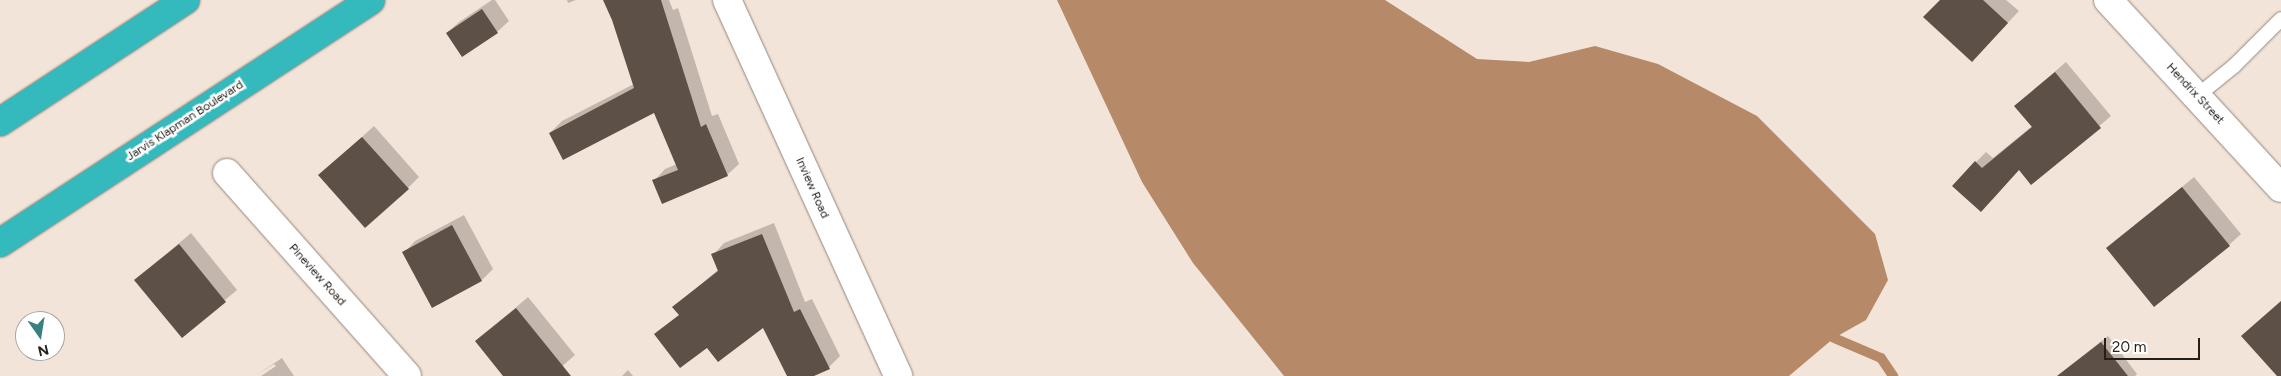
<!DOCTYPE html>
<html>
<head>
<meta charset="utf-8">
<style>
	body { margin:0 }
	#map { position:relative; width:2281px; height:376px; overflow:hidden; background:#f3e4d9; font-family:Figtree,sans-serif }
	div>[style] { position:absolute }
	.water>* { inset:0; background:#b68a68 }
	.shadow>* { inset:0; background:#0003 }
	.stream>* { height:10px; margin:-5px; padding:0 5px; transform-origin:5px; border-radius:5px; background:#b68a68 }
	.building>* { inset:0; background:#5d5047 }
	.roads { filter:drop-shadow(0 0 1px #94867c) drop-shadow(0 0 1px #94867c) }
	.lane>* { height:14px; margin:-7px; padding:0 7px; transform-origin:7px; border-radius:7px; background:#fff }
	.street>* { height:28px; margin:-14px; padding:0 14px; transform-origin:14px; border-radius:14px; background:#fff }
	.highway>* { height:28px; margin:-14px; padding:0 14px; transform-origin:14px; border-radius:14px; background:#34b9bc }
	span { translate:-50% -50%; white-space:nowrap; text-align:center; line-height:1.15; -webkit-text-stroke:5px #fff; paint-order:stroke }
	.street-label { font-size:12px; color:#241f1b }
	.north { position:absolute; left:15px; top:311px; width:50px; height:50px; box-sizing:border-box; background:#fff; border:1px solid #a7a5a4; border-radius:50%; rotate:167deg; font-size:14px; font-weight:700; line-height:20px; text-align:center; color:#241f1b }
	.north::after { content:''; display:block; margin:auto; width:18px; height:22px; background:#388182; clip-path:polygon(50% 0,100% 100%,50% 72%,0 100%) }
	.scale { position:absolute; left:2104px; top:338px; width:96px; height:22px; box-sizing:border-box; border:2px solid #241f1b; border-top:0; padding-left:6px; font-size:15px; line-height:18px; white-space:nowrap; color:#241f1b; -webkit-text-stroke:4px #fff; paint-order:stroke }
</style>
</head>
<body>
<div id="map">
	<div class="water">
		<div style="clip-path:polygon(1057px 0,1385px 0,1477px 59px,1529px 62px,1595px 46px,1658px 64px,1757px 116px,1875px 234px,1888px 280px,1866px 320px,1834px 338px,1789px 376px,1284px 376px,1193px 263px,1142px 182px)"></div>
	</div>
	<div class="shadow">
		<div style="clip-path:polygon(492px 0,495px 0,509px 21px,497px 32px,447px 33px,459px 22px)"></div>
		<div style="clip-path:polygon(567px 0,576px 0,568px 3px)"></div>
		<div style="clip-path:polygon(604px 0,669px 0,673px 10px,678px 8px,712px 116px,718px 114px,739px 164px,727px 175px,654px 181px,665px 169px,677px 164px,654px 112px,550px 133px,562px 121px,634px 84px,613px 20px)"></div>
		<div style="clip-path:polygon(1941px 0,2006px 0,2019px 11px,1983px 49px)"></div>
		<div style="clip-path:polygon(2066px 62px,2111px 116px,2031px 184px,2019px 169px,1992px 200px,1976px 162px,1986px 152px,1993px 158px,2032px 126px,2015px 106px)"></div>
		<div style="clip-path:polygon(374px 126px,419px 177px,408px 188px,332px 164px)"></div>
		<div style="clip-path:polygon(2194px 177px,2241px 234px,2229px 245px,2108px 248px)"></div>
		<div style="clip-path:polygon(464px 215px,493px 269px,482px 280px,404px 253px,415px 241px)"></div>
		<div style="clip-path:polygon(774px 223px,805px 302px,812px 299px,840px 356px,829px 367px,812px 376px,788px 376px,763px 326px,688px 314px,679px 303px,719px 269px,713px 255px,724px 243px)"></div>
		<div style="clip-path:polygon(191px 233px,237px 290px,182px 336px,136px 280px)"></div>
		<div style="clip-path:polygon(528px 297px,575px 355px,551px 376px,505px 376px,477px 341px)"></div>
		<div style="clip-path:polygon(2108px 336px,2137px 374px,2135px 376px,2057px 376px)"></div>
		<div style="clip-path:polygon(282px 358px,294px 376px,261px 376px,276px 366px,274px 364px,255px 376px)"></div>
		<div style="clip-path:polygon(628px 370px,633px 376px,622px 376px)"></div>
	</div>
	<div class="stream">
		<div style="left:1834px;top:338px;width:51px;rotate:23.1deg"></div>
		<div style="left:1881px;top:358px;width:22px;rotate:56deg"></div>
	</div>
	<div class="building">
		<div style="clip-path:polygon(603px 0,661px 0,701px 127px,706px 124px,728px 176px,662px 204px,652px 180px,678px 170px,654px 113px,563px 160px,549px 133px,634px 88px,612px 20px)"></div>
		<div style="clip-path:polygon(1940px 0,1983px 0,2008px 23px,1972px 62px,1923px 17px)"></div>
		<div style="clip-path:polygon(482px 9px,498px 33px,462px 57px,446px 33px)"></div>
		<div style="clip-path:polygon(2055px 72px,2101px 128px,2031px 185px,2019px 170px,1981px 212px,1952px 186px,1975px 161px,1982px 168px,2032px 127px,2014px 106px)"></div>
		<div style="clip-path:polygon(362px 137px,409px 189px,365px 228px,318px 175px)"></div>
		<div style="clip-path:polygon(2182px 187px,2230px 246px,2154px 307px,2106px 248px)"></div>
		<div style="clip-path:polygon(452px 225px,482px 281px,432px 308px,402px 252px)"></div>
		<div style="clip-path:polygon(762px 234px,794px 312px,800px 309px,830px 369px,814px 376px,787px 376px,763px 328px,718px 362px,707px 348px,680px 368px,654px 334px,679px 315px,672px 307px,718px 271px,711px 254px)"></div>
		<div style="clip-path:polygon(179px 244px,226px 302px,182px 338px,134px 280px)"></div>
		<div style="clip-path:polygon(2281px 301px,2281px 376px,2277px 376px,2241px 336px)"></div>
		<div style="clip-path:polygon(516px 308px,571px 376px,503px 376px,475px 341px)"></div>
		<div style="clip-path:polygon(2101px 342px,2128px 376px,2057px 376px)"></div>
	</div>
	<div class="roads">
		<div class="lane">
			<div style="left:2197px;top:96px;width:48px;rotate:-39deg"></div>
			<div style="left:2234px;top:66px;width:66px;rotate:-45deg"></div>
		</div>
		<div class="street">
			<div style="left:727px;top:0;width:413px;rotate:65.5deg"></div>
			<div style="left:2108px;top:0;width:255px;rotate:47.4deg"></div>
			<div style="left:227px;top:173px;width:271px;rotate:48.4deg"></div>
		</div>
		<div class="highway">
			<div style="left:0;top:122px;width:222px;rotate:-33.3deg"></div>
			<div style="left:0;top:243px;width:443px;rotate:-33.2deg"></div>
		</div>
	</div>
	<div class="street-label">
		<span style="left:2195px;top:94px;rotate:47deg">Hendrix Street</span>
		<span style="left:185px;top:121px;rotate:-33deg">Jarvis Klapman Boulevard</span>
		<span style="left:812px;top:188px;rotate:66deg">Inview Road</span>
		<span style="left:317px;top:275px;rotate:48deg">Pineview Road</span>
	</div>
	<div class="north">N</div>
	<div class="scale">20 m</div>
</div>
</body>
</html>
